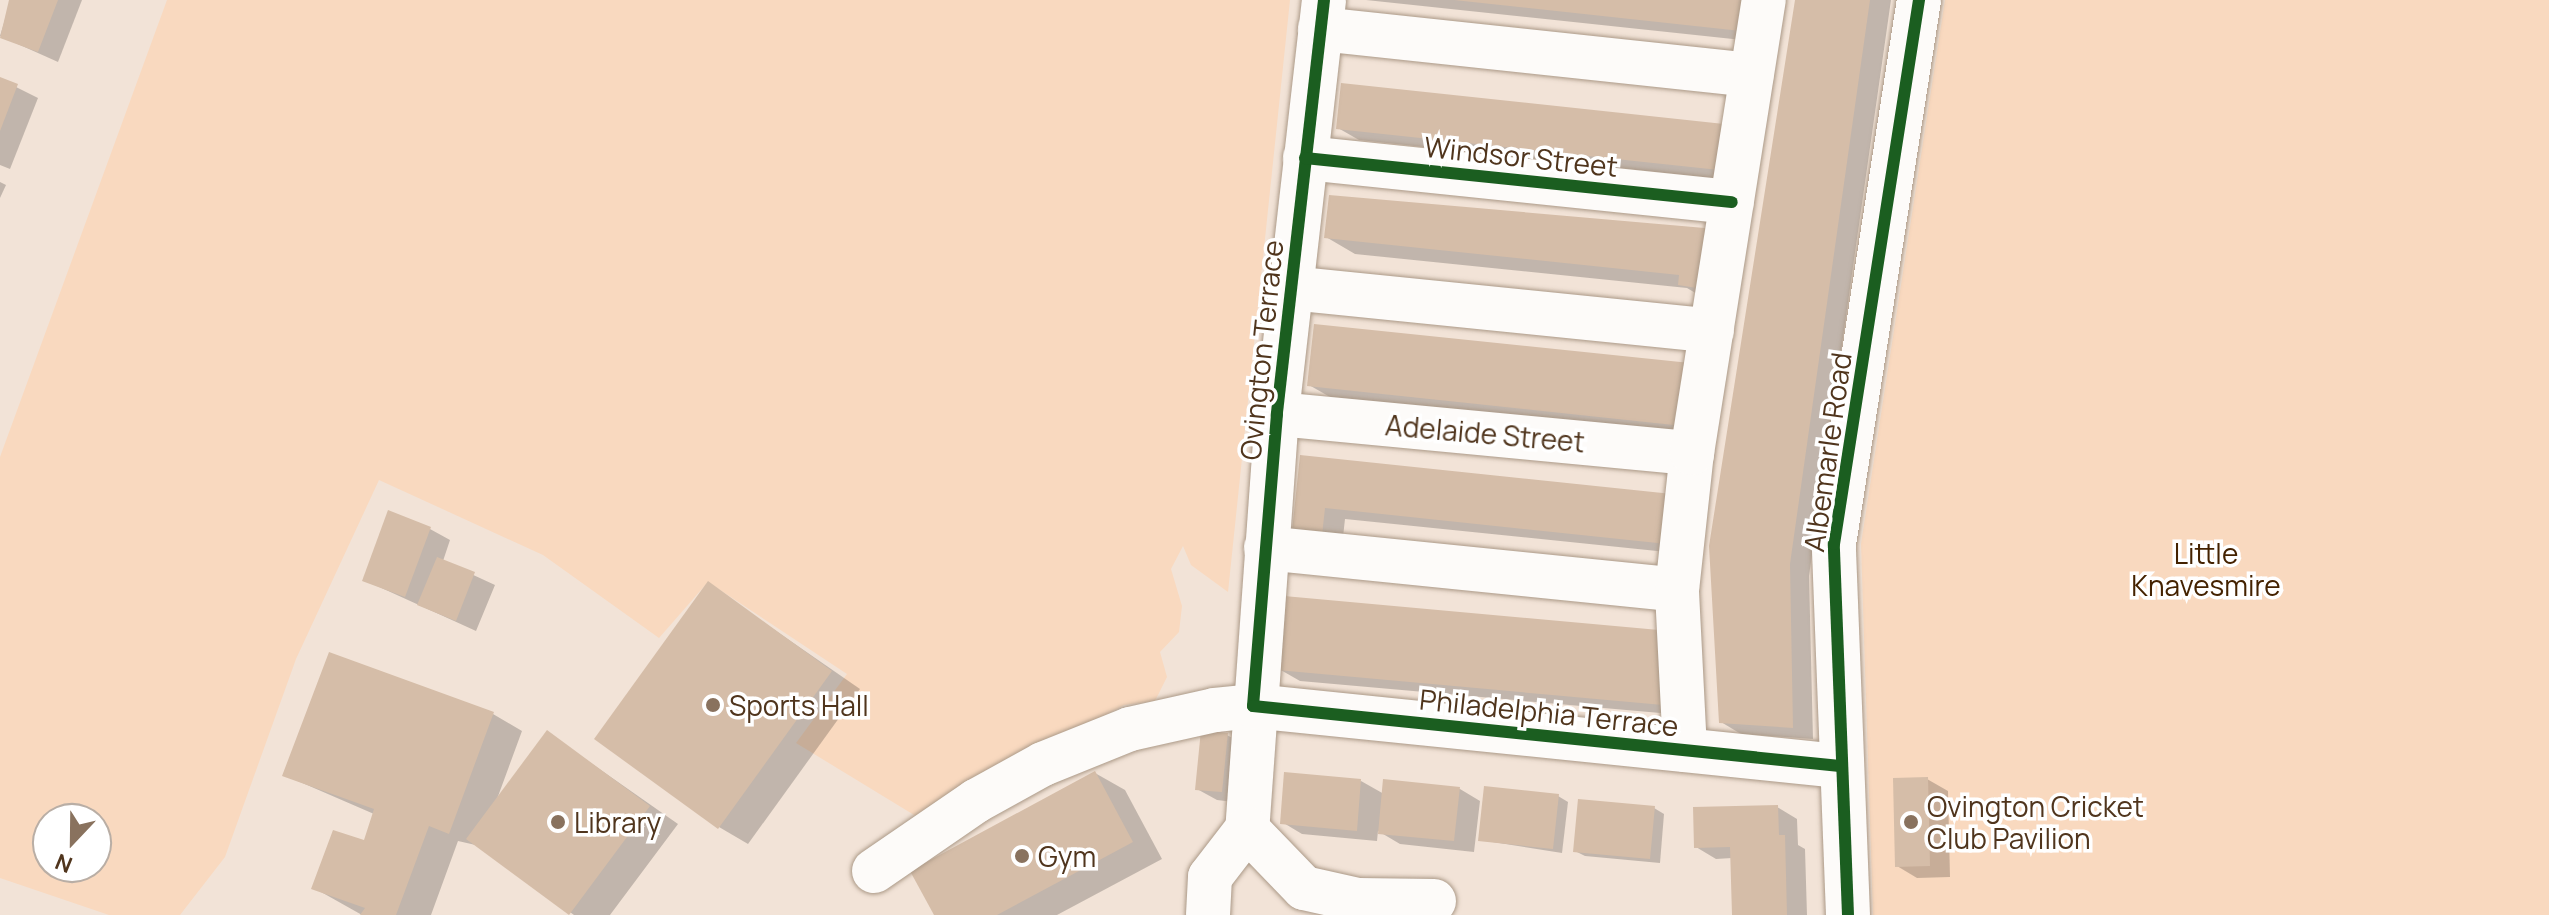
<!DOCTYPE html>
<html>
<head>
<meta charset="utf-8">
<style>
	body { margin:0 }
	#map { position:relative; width:2549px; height:915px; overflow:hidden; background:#f2e3d7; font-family:Manrope,sans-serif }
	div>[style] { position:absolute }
	.green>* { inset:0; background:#f9d9bf }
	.shadow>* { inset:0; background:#0003 }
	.building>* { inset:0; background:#d5bda8 }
	.roads { filter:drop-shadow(0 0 2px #ab9987) drop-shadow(0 0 2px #ab9987) }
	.minor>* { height:44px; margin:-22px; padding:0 22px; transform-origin:22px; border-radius:22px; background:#fdfbf9 }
	.cycleway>* { height:12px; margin:-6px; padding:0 6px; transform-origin:6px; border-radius:6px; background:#1b5e20 }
	.dots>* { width:22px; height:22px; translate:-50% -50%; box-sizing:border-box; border:4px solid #fff; border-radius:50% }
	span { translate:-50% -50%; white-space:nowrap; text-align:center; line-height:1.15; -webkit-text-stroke:7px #fff; paint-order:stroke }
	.street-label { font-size:28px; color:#50351d }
	.park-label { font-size:28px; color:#420 }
	.poi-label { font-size:28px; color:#50351d }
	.left { translate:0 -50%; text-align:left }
	.north { position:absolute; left:32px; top:803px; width:80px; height:80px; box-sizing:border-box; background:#fff; border:2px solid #b9aea5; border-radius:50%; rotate:202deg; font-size:22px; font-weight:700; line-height:32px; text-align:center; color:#50351d }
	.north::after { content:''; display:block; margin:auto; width:28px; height:36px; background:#89725e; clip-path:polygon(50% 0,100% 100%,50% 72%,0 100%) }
</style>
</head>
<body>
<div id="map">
	<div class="green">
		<div style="clip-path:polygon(evenodd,167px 0,1290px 0,1228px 592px,1191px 565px,1183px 546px,1171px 569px,1182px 606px,1179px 632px,1160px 652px,1167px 677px,1155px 701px,1124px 705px,919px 818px,796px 743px,847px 674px,708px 582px,659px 638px,543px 555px,379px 480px,296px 659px,225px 857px,180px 915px,109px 915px,0 878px,0 457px,167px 0,48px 819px,96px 819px,96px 867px,48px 867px,48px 819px)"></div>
		<div style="clip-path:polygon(1945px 0,2549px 0,2549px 915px,1873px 915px,1861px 544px)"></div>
	</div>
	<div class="shadow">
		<div style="clip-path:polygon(11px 0,82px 0,58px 62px,0 36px)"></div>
		<div style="clip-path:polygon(1366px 0,1765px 0,1761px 42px)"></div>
		<div style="clip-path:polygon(1798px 0,1891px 0,1809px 576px,1813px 739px,1741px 734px,1721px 722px)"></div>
		<div style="clip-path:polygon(0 79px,38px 98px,10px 169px,0 165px)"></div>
		<div style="clip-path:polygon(1723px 126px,1739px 181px,1359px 140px,1338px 128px)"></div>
		<div style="clip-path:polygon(0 182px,6px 185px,0 198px)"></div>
		<div style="clip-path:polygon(1715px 231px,1709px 301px,1687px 288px,1355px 254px,1326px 237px)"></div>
		<div style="clip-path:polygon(1689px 365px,1703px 436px,1330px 397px,1309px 385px)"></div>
		<div style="clip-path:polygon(1302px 457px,1691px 508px,1686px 554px,1345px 519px,1341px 555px,1313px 552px)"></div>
		<div style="clip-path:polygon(430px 529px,450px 540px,443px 561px,495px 585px,476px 631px,364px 580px)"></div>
		<div style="clip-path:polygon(708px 584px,860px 689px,748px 844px,719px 827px)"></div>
		<div style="clip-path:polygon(1669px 633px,1683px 715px,1300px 681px,1279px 669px)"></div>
		<div style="clip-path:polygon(493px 714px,522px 731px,497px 799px,548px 733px,678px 824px,610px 915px,574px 915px,480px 846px,458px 841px,431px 915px,362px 915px,314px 888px,365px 842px,374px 814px,284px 775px)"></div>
		<div style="clip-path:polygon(1227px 735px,1247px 746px,1242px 803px,1217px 800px,1197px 789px)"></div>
		<div style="clip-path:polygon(1095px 773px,1125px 790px,1162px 859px,1057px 915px,936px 915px)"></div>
		<div style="clip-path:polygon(1927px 779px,1948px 791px,1950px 877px,1917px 878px,1897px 866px)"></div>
		<div style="clip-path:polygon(1361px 781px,1384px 794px,1460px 789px,1480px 801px,1474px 852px,1400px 844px,1378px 831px,1377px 841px,1302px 834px,1282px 822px)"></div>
		<div style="clip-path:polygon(1558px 796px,1568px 802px,1562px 853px,1480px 840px)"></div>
		<div style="clip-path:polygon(1777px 807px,1797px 819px,1798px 845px,1805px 849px,1807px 915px,1734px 915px,1732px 858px,1716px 859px,1696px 847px)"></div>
		<div style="clip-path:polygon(1654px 808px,1664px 814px,1660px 863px,1585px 856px,1575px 851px)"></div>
	</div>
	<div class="building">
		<div style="clip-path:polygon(9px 0,58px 0,38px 52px,0 38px)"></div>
		<div style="clip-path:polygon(1454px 0,1744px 0,1741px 31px)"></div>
		<div style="clip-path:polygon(1795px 0,1870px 0,1790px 564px,1793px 728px,1719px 723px,1709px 546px)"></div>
		<div style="clip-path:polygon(0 77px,18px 84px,0 131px)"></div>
		<div style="clip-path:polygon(1341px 83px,1724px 124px,1719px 170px,1336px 129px)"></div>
		<div style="clip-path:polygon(1329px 195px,1716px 229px,1703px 289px,1678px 285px,1679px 275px,1324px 238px)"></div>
		<div style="clip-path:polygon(1314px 324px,1690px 363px,1683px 426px,1307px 386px)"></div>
		<div style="clip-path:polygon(1300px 455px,1672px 494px,1667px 544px,1325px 508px,1321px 544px,1291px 541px)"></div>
		<div style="clip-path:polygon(388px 510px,431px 527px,405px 597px,362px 581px)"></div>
		<div style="clip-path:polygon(437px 557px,475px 572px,456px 621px,417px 605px)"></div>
		<div style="clip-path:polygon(708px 581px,832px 671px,718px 829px,594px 739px)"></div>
		<div style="clip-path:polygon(1284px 596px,1670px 631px,1663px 705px,1277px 670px)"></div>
		<div style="clip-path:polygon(329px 652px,494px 712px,449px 834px,429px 826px,396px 915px,360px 915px,365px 908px,311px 889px,333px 830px,364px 840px,374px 809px,282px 776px)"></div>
		<div style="clip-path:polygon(547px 730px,650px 806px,569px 915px,466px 839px)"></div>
		<div style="clip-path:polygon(1201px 730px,1228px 733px,1222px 792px,1195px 790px)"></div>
		<div style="clip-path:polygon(1095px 771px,1133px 842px,997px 915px,934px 915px,910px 871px)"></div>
		<div style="clip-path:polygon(1284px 772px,1361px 779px,1357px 831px,1280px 824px)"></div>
		<div style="clip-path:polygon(1928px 777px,1930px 866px,1895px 867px,1893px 778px)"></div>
		<div style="clip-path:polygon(1383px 779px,1460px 787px,1454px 841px,1378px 834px)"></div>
		<div style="clip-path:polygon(1484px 786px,1559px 794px,1553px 849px,1478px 841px)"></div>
		<div style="clip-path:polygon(1578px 799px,1655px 806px,1650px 859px,1573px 852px)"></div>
		<div style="clip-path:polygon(1778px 805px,1779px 835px,1785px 835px,1787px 915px,1732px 915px,1730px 847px,1694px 848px,1693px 807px)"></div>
	</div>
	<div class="roads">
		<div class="minor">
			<div style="left:1324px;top:0;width:417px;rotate:96.5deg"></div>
			<div style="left:1277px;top:414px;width:416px;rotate:94.1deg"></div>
			<div style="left:1247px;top:829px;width:82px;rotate:46deg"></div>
			<div style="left:1304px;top:888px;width:55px;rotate:12.5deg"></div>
			<div style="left:1358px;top:900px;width:76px;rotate:0.8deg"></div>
			<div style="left:1320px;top:29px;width:434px;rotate:6.1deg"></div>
			<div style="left:1305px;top:158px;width:429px;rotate:5.9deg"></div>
			<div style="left:1291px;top:288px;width:423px;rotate:5.8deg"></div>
			<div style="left:1277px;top:414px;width:417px;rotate:5.4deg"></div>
			<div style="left:1266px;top:548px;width:413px;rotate:5.8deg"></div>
			<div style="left:1685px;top:750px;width:160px;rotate:-92.9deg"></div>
			<div style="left:1677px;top:590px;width:138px;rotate:-83.8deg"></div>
			<div style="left:1692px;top:453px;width:459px;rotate:-81deg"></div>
			<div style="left:874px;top:871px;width:124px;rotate:-34.5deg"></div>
			<div style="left:976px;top:801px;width:77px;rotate:-28.9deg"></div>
			<div style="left:1043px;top:764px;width:94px;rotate:-21.9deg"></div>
			<div style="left:1130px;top:729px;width:87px;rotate:-12.6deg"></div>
			<div style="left:1215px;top:710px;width:38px;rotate:-6deg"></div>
			<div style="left:1253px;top:706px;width:590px;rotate:5.84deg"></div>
			<div style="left:1208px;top:915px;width:38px;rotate:-87deg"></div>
			<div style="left:1210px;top:877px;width:61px;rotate:-52.4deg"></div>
			<div style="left:1848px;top:915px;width:371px;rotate:-92.2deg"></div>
			<div style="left:1834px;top:544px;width:551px;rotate:-81.12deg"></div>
		</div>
	</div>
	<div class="cycleway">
		<div style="left:1324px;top:0;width:417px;rotate:96.5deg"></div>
		<div style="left:1277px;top:414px;width:293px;rotate:94.7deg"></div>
		<div style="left:1253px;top:706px;width:590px;rotate:5.84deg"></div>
		<div style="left:1305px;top:158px;width:429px;rotate:5.9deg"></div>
		<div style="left:1848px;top:915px;width:371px;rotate:-92.2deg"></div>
		<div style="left:1834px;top:544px;width:551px;rotate:-81.12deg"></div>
	</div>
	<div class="dots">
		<div style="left:713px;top:705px;background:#89725e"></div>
		<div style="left:558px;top:822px;background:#89725e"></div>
		<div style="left:1911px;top:822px;background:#89725e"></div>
		<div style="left:1022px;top:856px;background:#89725e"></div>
	</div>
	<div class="street-label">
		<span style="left:1521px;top:156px;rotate:6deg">Windsor Street</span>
		<span style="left:1261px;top:350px;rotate:-84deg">Ovington Terrace</span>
		<span style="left:1485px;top:433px;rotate:5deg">Adelaide Street</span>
		<span style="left:1827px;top:452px;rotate:-82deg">Albemarle Road</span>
		<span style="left:1549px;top:712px;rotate:6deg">Philadelphia Terrace</span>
	</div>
	<div class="park-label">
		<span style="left:2206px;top:569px">Little<br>Knavesmire</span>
	</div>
	<div class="poi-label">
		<span class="left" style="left:729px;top:705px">Sports Hall</span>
		<span class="left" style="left:1927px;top:822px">Ovington Cricket<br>Club Pavilion</span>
		<span class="left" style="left:574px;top:822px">Library</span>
		<span class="left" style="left:1038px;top:856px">Gym</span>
	</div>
	<div class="north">N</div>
</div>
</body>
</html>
